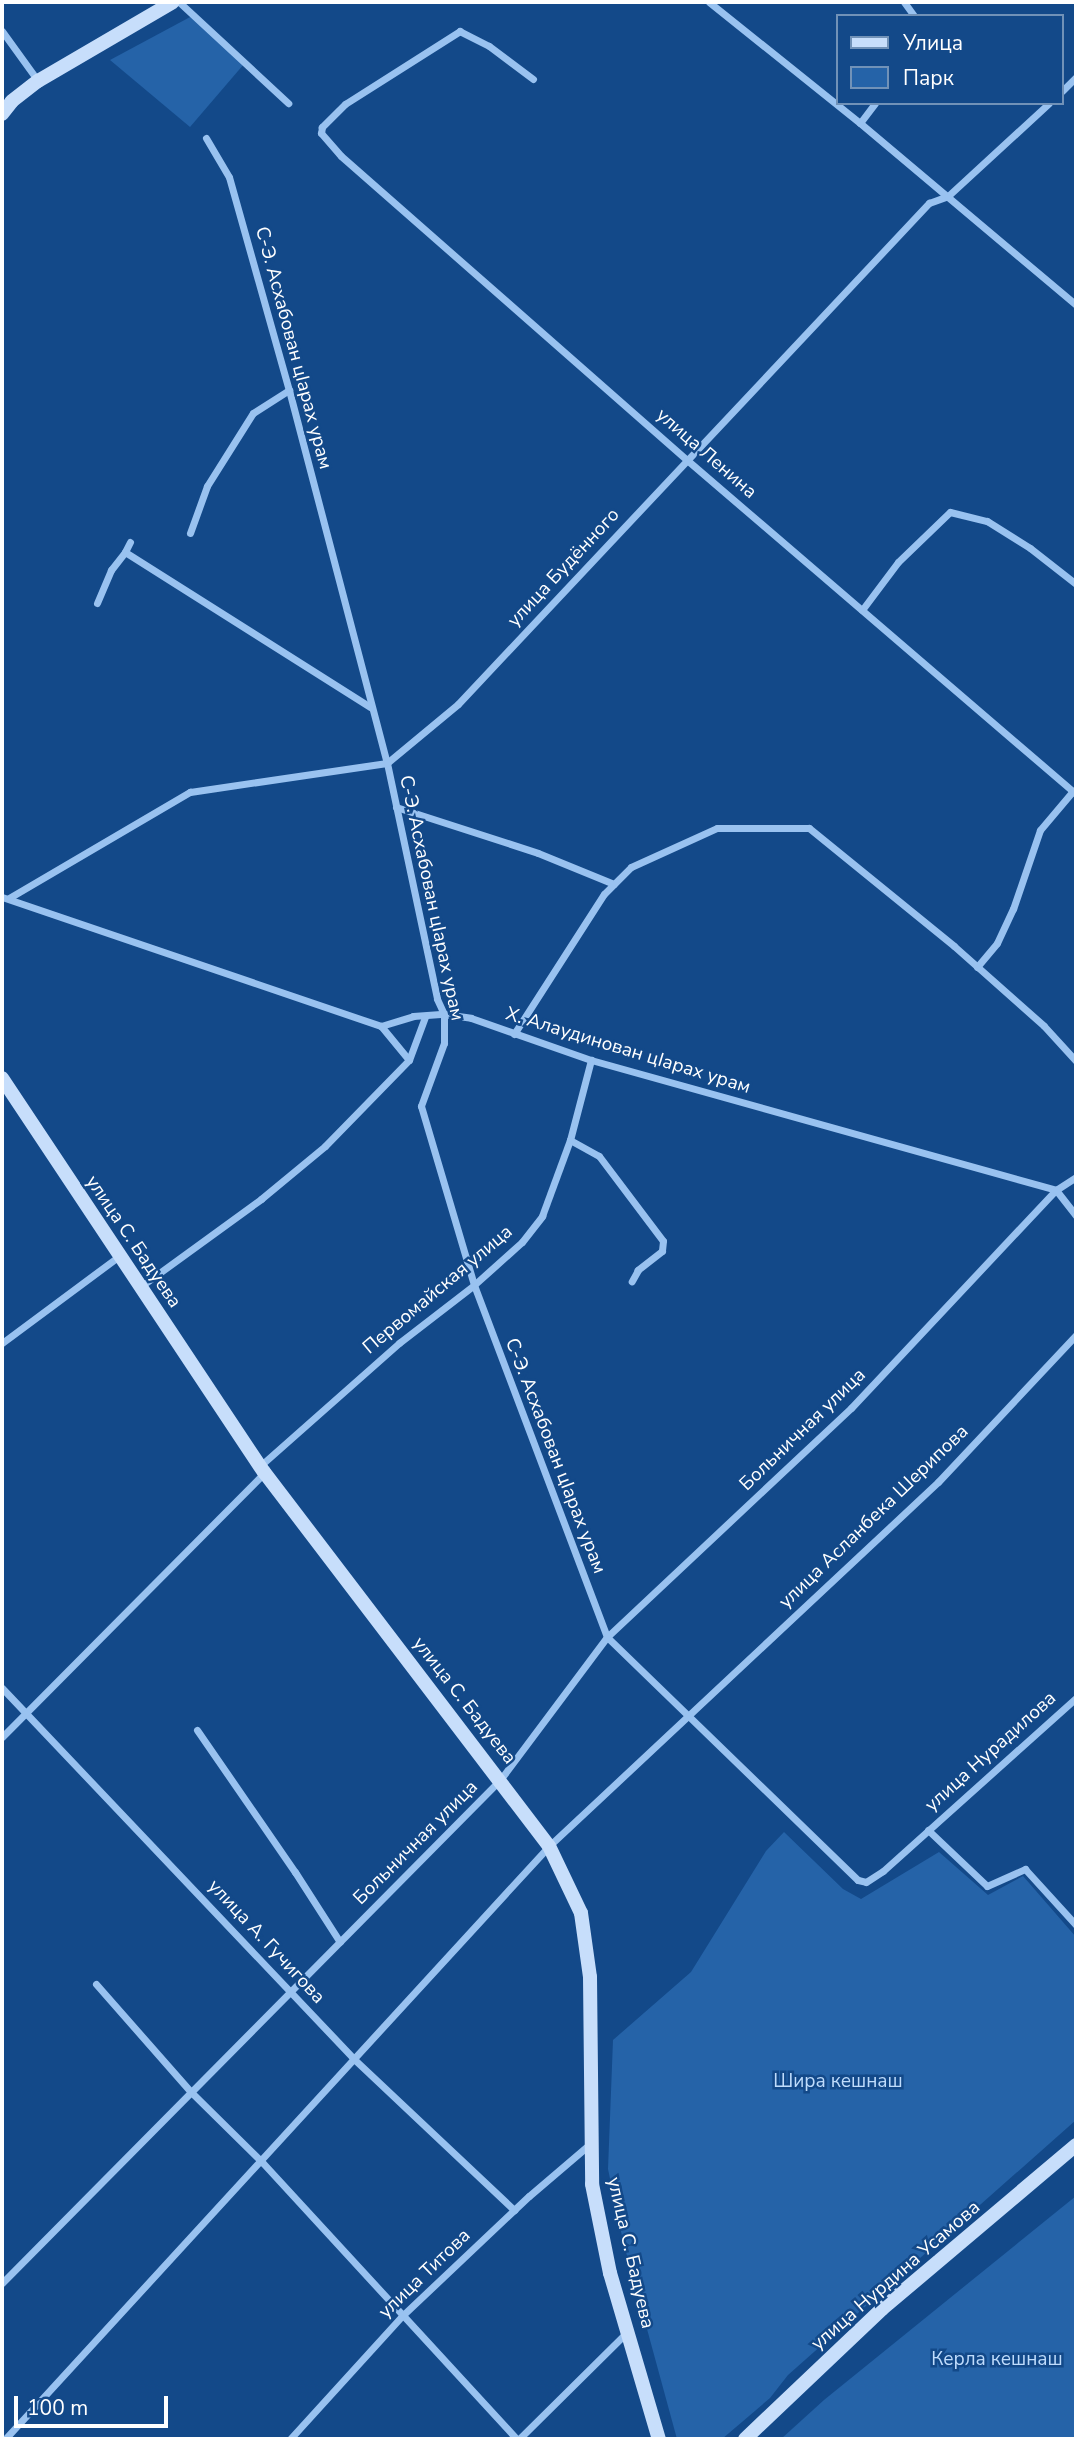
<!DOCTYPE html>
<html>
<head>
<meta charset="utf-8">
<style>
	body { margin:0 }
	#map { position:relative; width:1078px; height:2441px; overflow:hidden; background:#134989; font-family:"Nunito Sans",sans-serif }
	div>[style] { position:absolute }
	.green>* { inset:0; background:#2563a8 }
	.street>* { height:7px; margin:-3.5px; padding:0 3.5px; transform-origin:3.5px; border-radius:3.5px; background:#99c2f0 }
	.secondary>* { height:14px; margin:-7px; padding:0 7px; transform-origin:7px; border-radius:7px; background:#c7defb }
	span { translate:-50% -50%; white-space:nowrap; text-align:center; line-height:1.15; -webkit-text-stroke:5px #134989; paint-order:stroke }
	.street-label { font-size:19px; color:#fff }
	.park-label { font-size:19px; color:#bfdcfc }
	.frame { position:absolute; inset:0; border:4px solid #fff; pointer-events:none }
	.legend { position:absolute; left:836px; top:14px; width:228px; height:91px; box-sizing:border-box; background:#134989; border:2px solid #7192b8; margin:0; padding:9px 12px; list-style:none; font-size:21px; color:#fff }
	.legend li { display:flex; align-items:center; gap:14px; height:35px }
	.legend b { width:35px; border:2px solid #7192b8 }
	.scale { position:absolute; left:14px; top:2396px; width:154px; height:32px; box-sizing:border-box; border:4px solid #fff; border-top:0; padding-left:9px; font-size:21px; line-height:24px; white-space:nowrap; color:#fff; -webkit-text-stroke:5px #134989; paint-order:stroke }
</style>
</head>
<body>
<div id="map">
	<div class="green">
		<div style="clip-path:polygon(192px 16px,244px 64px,190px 127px,110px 60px)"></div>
		<div style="clip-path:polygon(784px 1832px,843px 1889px,861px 1899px,939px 1852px,988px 1895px,1023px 1876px,1076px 1937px,1076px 2120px,788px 2375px,770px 2398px,722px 2439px,677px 2439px,623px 2241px,608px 2169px,613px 2040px,691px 1972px,766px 1851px)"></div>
		<div style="clip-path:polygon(1076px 2196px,1076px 2439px,781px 2439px,824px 2400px)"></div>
	</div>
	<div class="street">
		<div style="left:179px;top:2px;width:149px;rotate:42.8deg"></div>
		<div style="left:709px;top:2px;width:193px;rotate:38.7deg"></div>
		<div style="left:860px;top:123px;width:282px;rotate:40.1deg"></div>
		<div style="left:904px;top:2px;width:17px;rotate:54deg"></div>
		<div style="left:2px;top:31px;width:62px;rotate:54.2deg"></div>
		<div style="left:533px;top:79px;width:55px;rotate:-143.1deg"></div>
		<div style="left:489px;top:46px;width:33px;rotate:-153deg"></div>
		<div style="left:460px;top:31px;width:136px;rotate:147.6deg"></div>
		<div style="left:345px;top:104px;width:33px;rotate:135deg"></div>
		<div style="left:322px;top:127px;width:6px;rotate:99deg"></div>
		<div style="left:321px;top:133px;width:30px;rotate:49deg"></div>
		<div style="left:341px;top:156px;width:461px;rotate:41.3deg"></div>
		<div style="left:687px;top:460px;width:513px;rotate:40.65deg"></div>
		<div style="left:1062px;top:91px;width:20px;rotate:-45deg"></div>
		<div style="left:860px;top:123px;width:25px;rotate:-53deg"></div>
		<div style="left:206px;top:138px;width:45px;rotate:59.5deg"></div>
		<div style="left:229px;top:177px;width:221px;rotate:74.3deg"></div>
		<div style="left:289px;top:390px;width:386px;rotate:75.3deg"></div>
		<div style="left:387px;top:763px;width:241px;rotate:78deg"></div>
		<div style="left:437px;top:999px;width:17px;rotate:65deg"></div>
		<div style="left:444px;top:1014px;width:29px;rotate:90deg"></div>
		<div style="left:444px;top:1043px;width:67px;rotate:110.1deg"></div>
		<div style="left:421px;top:1106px;width:187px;rotate:73.5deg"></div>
		<div style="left:474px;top:1285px;width:376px;rotate:69.3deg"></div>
		<div style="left:607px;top:1637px;width:349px;rotate:44.1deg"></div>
		<div style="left:858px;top:1880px;width:8px;rotate:14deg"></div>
		<div style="left:866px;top:1882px;width:20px;rotate:-33deg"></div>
		<div style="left:883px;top:1871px;width:259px;rotate:-41.9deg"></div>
		<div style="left:190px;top:533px;width:50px;rotate:-70.1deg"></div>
		<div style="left:207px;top:486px;width:86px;rotate:-57.8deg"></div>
		<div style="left:253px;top:413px;width:43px;rotate:-32.6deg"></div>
		<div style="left:130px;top:542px;width:11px;rotate:117deg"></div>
		<div style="left:125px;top:552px;width:290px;rotate:32.3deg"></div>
		<div style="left:97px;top:603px;width:36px;rotate:-67deg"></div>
		<div style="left:111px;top:570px;width:23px;rotate:-52deg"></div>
		<div style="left:862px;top:610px;width:60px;rotate:-53.1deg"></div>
		<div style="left:898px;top:562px;width:72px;rotate:-43.9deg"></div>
		<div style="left:950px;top:512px;width:38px;rotate:14deg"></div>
		<div style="left:987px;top:521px;width:51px;rotate:32.1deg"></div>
		<div style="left:1030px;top:548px;width:58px;rotate:38deg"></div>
		<div style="left:396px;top:807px;width:149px;rotate:17.9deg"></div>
		<div style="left:538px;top:853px;width:82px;rotate:22.2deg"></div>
		<div style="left:2px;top:897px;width:400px;rotate:18.8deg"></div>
		<div style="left:381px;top:1026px;width:34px;rotate:-17deg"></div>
		<div style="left:413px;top:1016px;width:31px;rotate:-4deg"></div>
		<div style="left:444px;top:1014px;width:27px;rotate:8deg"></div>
		<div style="left:471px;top:1018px;width:127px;rotate:19.3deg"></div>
		<div style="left:591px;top:1060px;width:483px;rotate:15.6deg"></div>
		<div style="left:1056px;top:1190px;width:33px;rotate:52deg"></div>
		<div style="left:9px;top:898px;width:210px;rotate:-30.4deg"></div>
		<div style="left:190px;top:792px;width:199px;rotate:-8.4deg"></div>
		<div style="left:387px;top:763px;width:92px;rotate:-39.7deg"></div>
		<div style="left:458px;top:704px;width:688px;rotate:-46.77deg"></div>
		<div style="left:929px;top:203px;width:20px;rotate:-20deg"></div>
		<div style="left:948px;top:196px;width:137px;rotate:-42.6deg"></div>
		<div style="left:977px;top:967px;width:31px;rotate:-50deg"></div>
		<div style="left:997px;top:943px;width:38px;rotate:-65deg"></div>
		<div style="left:1013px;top:909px;width:83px;rotate:-71.1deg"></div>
		<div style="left:1040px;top:830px;width:51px;rotate:-49.8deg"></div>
		<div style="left:381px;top:1026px;width:44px;rotate:50.5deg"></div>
		<div style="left:514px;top:1034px;width:166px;rotate:-57.3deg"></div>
		<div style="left:604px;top:894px;width:38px;rotate:-45deg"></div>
		<div style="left:631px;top:867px;width:94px;rotate:-24.4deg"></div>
		<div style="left:717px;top:828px;width:92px"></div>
		<div style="left:809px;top:828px;width:187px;rotate:39.1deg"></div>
		<div style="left:954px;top:946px;width:120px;rotate:41.6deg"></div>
		<div style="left:1044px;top:1026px;width:47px;rotate:47.6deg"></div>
		<div style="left:570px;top:1140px;width:33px;rotate:29deg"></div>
		<div style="left:599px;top:1156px;width:106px;rotate:53deg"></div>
		<div style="left:663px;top:1241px;width:10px;rotate:96deg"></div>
		<div style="left:662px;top:1251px;width:31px;rotate:142deg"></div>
		<div style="left:638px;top:1270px;width:13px;rotate:119deg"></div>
		<div style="left:140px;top:1287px;width:150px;rotate:-36deg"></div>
		<div style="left:261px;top:1199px;width:83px;rotate:-39.6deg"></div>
		<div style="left:325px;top:1146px;width:120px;rotate:-45.7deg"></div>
		<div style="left:409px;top:1060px;width:46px;rotate:-69.6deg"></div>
		<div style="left:2px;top:1343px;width:146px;rotate:-36.6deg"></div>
		<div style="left:260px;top:1466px;width:186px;rotate:-41.5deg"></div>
		<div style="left:399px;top:1343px;width:95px;rotate:-37.7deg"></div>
		<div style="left:474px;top:1285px;width:64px;rotate:-41.9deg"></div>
		<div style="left:522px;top:1242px;width:33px;rotate:-52deg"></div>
		<div style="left:542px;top:1216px;width:81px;rotate:-69.8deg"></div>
		<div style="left:570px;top:1140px;width:83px;rotate:-75.3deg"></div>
		<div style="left:2px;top:1688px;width:513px;rotate:46.5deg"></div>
		<div style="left:355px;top:2060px;width:219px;rotate:43.3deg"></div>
		<div style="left:197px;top:1730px;width:173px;rotate:55.4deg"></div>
		<div style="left:295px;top:1872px;width:83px;rotate:57.3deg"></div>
		<div style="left:2px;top:1737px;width:372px;rotate:-45.2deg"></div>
		<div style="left:928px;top:1830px;width:81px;rotate:43.5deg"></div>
		<div style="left:987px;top:1886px;width:42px;rotate:-24.1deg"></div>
		<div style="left:1025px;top:1869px;width:76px;rotate:47.7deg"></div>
		<div style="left:96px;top:1984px;width:144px;rotate:48.7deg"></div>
		<div style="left:191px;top:2092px;width:100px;rotate:44.6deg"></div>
		<div style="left:262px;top:2162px;width:377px;rotate:47.4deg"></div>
		<div style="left:2px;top:2283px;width:708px;rotate:-45.29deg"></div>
		<div style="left:500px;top:1780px;width:179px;rotate:-53.2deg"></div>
		<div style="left:607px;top:1637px;width:335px;rotate:-43.2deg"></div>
		<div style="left:851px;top:1408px;width:299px;rotate:-46.8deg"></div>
		<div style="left:1056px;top:1190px;width:24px;rotate:-33deg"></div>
		<div style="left:5px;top:2439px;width:805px;rotate:-47.47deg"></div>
		<div style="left:549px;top:1846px;width:533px;rotate:-43.1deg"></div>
		<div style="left:938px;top:1482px;width:202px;rotate:-46.8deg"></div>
		<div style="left:290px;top:2439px;width:168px;rotate:-47.7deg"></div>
		<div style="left:403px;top:2315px;width:173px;rotate:-43.4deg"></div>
		<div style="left:529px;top:2196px;width:82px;rotate:-40.5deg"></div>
		<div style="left:519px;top:2439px;width:151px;rotate:-44.7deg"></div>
	</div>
	<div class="secondary">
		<div style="left:2px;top:114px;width:16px;rotate:-52deg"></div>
		<div style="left:12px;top:101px;width:33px;rotate:-38deg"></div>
		<div style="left:38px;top:81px;width:156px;rotate:-30.3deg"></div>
		<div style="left:2px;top:1078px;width:473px;rotate:56.4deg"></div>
		<div style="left:264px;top:1472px;width:470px;rotate:52.7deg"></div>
		<div style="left:549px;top:1846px;width:74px;rotate:64.5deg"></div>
		<div style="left:581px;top:1913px;width:65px;rotate:82deg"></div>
		<div style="left:590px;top:1977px;width:207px;rotate:89.4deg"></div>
		<div style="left:592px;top:2184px;width:91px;rotate:78.6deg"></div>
		<div style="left:610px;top:2273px;width:173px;rotate:73.6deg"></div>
		<div style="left:745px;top:2439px;width:189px;rotate:-43.5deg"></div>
		<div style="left:882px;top:2309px;width:254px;rotate:-40.2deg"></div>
	</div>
	<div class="street-label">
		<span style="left:293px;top:348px;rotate:75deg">С-Э. Асхабован цIарах урам</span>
		<span style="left:706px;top:454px;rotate:41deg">улица Ленина</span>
		<span style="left:564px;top:568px;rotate:-47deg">улица Будённого</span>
		<span style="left:431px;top:898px;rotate:78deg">С-Э. Асхабован цIарах урам</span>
		<span style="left:628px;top:1051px;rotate:17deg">Х. Алаудинован цIарах урам</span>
		<span style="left:133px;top:1242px;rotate:56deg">улица С. Бадуева</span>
		<span style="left:438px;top:1290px;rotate:-40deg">Первомайская улица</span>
		<span style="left:803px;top:1430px;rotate:-44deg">Больничная улица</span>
		<span style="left:555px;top:1456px;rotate:69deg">С-Э. Асхабован цIарах урам</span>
		<span style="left:874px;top:1517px;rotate:-44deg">улица Асланбека Шерипова</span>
		<span style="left:464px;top:1701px;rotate:52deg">улица С. Бадуева</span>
		<span style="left:991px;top:1752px;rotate:-42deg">улица Нурадилова</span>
		<span style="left:416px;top:1843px;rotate:-45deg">Больничная улица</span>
		<span style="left:266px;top:1942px;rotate:47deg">улица А. Гучигова</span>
		<span style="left:630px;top:2253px;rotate:77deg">улица С. Бадуева</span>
		<span style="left:425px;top:2274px;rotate:-44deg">улица Титова</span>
		<span style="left:896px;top:2276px;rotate:-41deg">улица Нурдина Усамова</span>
	</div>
	<div class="park-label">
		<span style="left:838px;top:2082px">Шира кешнаш</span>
		<span style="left:997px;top:2360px">Керла кешнаш</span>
	</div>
	<div class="frame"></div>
	<ul class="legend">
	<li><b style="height:9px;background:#c7defb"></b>Улица</li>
	<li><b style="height:19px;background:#2563a8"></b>Парк</li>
	</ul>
	<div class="scale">100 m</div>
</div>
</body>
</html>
